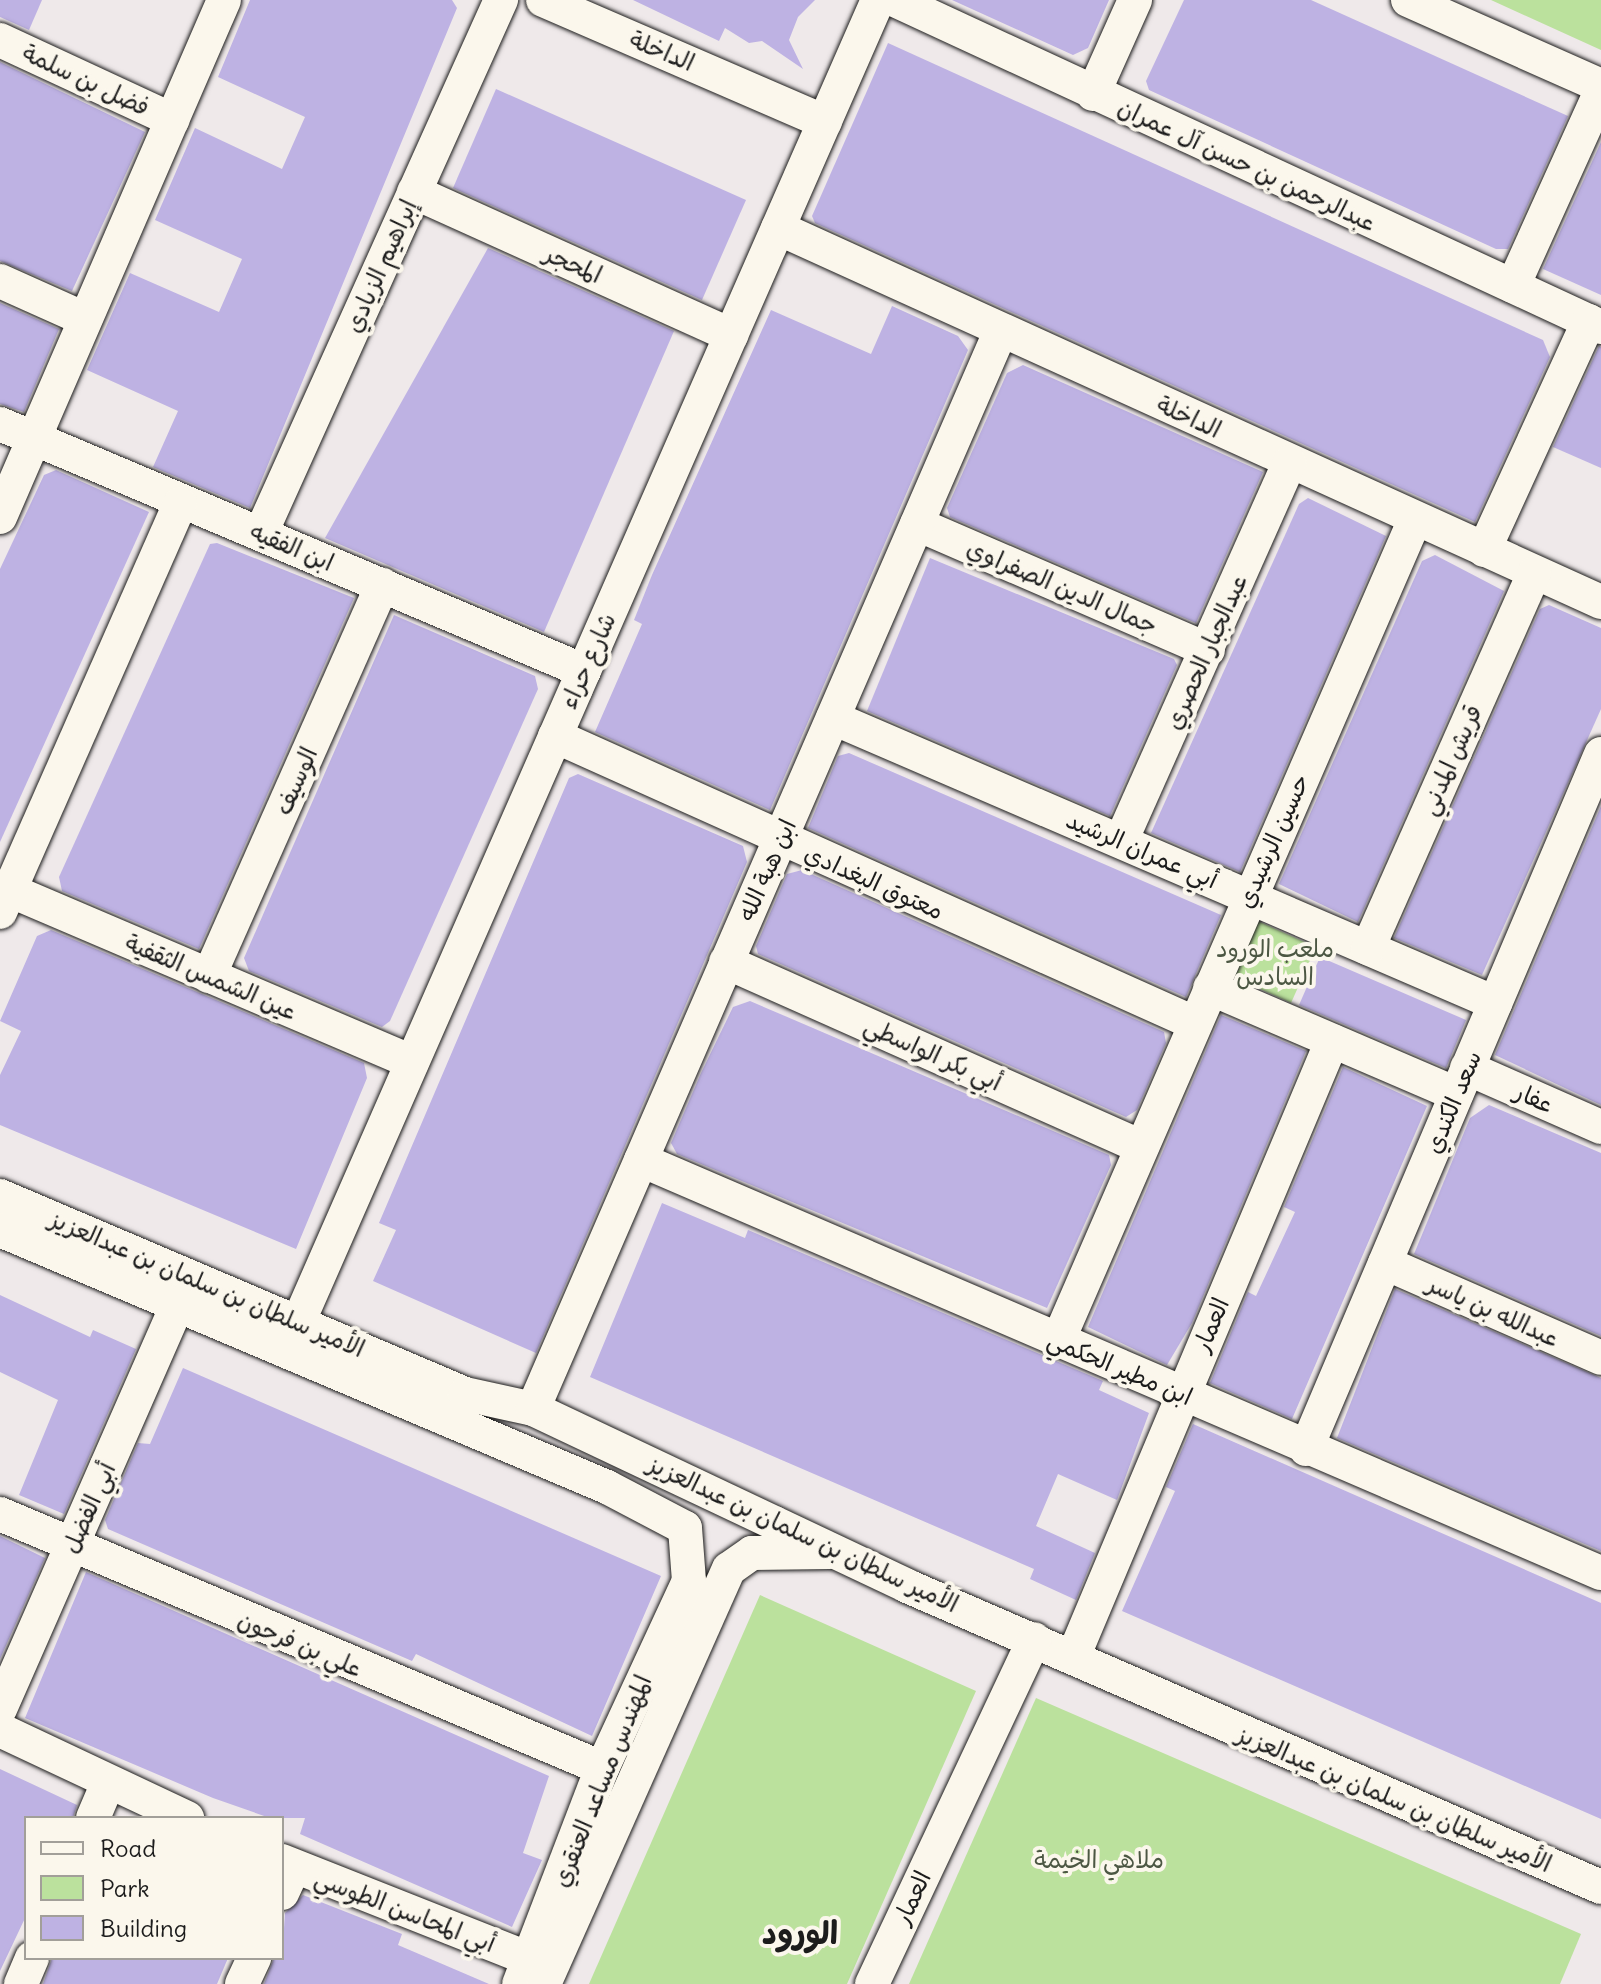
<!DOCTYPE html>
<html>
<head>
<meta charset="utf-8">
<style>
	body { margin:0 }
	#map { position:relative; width:1601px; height:1984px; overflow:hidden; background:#efe9ea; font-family:Delius,"Playpen Sans Arabic",sans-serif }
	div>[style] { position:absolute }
	.green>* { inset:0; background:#bbe19d }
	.building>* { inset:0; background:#beb2e3 }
	.roads { filter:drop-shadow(0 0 2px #1c1c1c) drop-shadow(0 0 2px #1c1c1c) }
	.minor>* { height:34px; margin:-17px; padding:0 17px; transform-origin:17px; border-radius:17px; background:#fbf7ec }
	span { translate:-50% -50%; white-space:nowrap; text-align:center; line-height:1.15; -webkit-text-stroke:8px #fbf7ec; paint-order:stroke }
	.street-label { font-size:24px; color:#1c1c1c }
	.park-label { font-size:24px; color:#4c5743 }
	.district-label { font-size:32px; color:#1c1c1c; font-weight:700 }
	.legend { position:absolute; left:24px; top:1816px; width:260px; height:144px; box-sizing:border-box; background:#fbf7ec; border:2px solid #a29f99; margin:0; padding:10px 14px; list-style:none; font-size:24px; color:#1c1c1c }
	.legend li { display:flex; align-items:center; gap:16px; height:40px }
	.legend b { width:40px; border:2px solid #a29f99 }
</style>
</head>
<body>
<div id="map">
	<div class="green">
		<div style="clip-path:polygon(1491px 0,1601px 0,1601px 50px)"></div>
		<div style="clip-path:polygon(1258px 921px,1316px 947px,1291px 1003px,1233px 977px)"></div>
		<div style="clip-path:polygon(760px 1595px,976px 1691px,847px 1984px,589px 1984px)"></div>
		<div style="clip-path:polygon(1036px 1698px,1581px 1934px,1560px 1984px,909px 1984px)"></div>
	</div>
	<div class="building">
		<div style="clip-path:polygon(0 0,42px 0,29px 30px,0 17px)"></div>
		<div style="clip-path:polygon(250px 0,452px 0,457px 8px,250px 508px,153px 467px,178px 411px,87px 370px,130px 273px,219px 312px,242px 259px,155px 220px,195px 128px,282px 169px,305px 117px,218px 77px)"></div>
		<div style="clip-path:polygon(633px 0,815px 0,798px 17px,789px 40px,803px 69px,762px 41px,749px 43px,725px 28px,719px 41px)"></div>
		<div style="clip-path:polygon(952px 0,1109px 0,1088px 48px,1073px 55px)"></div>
		<div style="clip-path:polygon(1184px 0,1311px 0,1568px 116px,1508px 249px,1496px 249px,1149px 90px,1146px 81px)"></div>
		<div style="clip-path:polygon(888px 43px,1543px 340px,1550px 357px,1475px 522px,815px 223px,812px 216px)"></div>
		<div style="clip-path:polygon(0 62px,145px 132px,72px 291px,0 261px)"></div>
		<div style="clip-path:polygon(496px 89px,746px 200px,702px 300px,453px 188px)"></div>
		<div style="clip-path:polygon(1601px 142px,1601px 295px,1543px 269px)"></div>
		<div style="clip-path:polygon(488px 248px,674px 331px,544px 632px,325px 538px)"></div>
		<div style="clip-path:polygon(0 303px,59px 329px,24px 412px,0 404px)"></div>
		<div style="clip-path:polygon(892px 306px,958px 336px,968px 350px,770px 810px,595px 732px,642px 624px,634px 620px,652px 575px,771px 310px,871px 354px)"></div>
		<div style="clip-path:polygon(1599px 346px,1601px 347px,1601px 468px,1553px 447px)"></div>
		<div style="clip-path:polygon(1023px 365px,1263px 472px,1196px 623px,950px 517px,947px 508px,1007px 373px)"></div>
		<div style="clip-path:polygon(56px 470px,149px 512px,0 842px,0 569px,44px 475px)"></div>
		<div style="clip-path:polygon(1308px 498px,1386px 536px,1240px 872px,1151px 833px,1299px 504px)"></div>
		<div style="clip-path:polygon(217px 543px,354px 598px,199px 949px,62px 891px,59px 877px,210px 544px)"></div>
		<div style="clip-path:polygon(1435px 555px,1504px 591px,1358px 922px,1279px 884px,1422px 561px)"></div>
		<div style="clip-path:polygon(930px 558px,1174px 659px,1177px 665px,1110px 816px,867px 711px)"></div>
		<div style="clip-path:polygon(1549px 605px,1601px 628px,1601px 709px,1482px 975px,1394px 938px,1540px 609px)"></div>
		<div style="clip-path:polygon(394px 615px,535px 676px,538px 689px,390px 1021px,382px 1027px,249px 971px,244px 958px)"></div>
		<div style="clip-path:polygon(849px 753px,1221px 915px,1186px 997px,808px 828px,838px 756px)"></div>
		<div style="clip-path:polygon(578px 774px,743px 846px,747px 862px,536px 1353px,373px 1281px,396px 1230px,379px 1223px,569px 778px)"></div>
		<div style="clip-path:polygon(1601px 806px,1601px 1105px,1495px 1055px)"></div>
		<div style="clip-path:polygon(802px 870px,1164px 1032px,1166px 1043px,1137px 1110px,1126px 1117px,758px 954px,756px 946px,787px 874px)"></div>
		<div style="clip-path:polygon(51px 930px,364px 1063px,367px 1078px,296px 1249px,0 1125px,0 1075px,21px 1031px,0 1021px,37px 936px)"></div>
		<div style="clip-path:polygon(1320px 957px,1466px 1020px,1446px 1068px,1299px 1005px)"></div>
		<div style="clip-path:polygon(750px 1001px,1109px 1155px,1111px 1165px,1047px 1308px,677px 1154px,671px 1143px,701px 1073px,733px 1007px)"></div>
		<div style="clip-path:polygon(1221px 1015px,1306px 1051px,1192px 1323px,1167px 1365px,1088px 1327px)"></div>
		<div style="clip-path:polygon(1343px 1067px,1427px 1106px,1292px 1419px,1210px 1383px,1248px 1292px,1256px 1296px,1295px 1212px,1284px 1207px)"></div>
		<div style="clip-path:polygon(1489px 1105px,1601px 1153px,1601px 1336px,1414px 1254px,1470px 1118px)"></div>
		<div style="clip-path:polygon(662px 1203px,745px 1238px,748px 1230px,1042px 1355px,1103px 1381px,1099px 1390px,1149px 1413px,1117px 1500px,1058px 1474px,1036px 1526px,1095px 1553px,1076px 1600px,1030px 1579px,1034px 1569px,590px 1377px)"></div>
		<div style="clip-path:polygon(1395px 1289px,1601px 1378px,1601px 1551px,1337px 1438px)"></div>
		<div style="clip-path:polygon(0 1295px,90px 1337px,93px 1330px,136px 1349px,64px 1514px,19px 1495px,58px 1400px,0 1372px)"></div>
		<div style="clip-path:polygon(183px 1368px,661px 1576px,592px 1736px,416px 1654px,412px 1661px,108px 1529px,105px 1520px,138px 1443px,150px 1444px)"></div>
		<div style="clip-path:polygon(1193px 1424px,1601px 1603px,1601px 1819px,1122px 1611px,1175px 1491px,1166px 1487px)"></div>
		<div style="clip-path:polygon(0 1536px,45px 1558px,0 1659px)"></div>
		<div style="clip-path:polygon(86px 1572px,549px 1776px,523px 1853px,542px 1860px,512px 1927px,300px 1834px,305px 1818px,270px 1818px,213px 1798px,25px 1718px)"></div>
		<div style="clip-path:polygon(0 1769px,77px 1805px,73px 1818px,26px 1818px,26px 1916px,0 1971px)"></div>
		<div style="clip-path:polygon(303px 1895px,402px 1934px,398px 1945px,489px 1984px,264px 1984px,274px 1958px,282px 1958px,285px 1913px)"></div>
		<div style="clip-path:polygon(52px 1958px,228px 1958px,217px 1984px,43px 1984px)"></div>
	</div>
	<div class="roads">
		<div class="minor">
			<div style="left:543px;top:0;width:307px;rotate:23.4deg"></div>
			<div style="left:895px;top:0;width:778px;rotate:24.85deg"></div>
			<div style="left:1408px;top:0;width:211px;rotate:24deg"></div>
			<div style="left:0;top:40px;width:190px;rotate:24.9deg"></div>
			<div style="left:1093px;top:94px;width:103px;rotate:-65.9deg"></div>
			<div style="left:414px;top:192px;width:348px;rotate:24.3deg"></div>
			<div style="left:778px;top:228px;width:904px;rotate:24.44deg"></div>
			<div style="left:0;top:281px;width:93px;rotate:24.1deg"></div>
			<div style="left:1513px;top:286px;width:214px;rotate:-65.7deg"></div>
			<div style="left:0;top:424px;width:634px;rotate:22.93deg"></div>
			<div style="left:0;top:517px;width:563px;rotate:-66.57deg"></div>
			<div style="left:917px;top:524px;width:317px;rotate:23.4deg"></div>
			<div style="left:261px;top:533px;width:585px;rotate:-65.76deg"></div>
			<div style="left:1484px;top:550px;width:252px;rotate:-65.4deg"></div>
			<div style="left:833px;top:718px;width:721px;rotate:23.29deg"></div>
			<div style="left:555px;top:736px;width:700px;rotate:24.19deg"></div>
			<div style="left:1121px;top:841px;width:414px;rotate:-66deg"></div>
			<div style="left:9px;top:890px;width:438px;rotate:23.1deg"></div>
			<div style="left:0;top:912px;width:446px;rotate:-66.2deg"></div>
			<div style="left:1368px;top:948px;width:410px;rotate:-66.1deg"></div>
			<div style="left:726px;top:962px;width:452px;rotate:24deg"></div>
			<div style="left:209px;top:976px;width:428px;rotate:-66.1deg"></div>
			<div style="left:1210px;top:988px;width:268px;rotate:23.3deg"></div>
			<div style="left:1467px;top:1068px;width:146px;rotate:23.8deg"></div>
			<div style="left:641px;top:1160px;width:1045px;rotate:23.28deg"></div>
			<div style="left:0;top:1196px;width:505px;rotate:23.06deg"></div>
			<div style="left:465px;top:1394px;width:70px;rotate:12.4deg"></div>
			<div style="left:533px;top:1409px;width:414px;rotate:25.3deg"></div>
			<div style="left:907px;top:1586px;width:756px;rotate:23.45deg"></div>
			<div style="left:0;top:1230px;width:659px;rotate:22.95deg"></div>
			<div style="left:607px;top:1487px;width:88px;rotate:27.7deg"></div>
			<div style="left:685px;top:1528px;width:53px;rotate:85.7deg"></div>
			<div style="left:689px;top:1581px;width:206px;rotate:114.9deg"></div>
			<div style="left:602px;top:1768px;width:231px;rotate:111deg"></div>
			<div style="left:1385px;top:1263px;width:236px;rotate:23.7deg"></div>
			<div style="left:298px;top:1323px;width:1445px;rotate:-66.33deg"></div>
			<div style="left:1058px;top:1341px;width:896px;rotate:-66.52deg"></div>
			<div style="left:533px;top:1409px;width:1176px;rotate:-66.55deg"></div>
			<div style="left:1306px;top:1449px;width:755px;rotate:-67deg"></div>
			<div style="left:0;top:1514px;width:653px;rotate:22.88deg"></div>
			<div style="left:1074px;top:1655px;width:666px;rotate:-67.21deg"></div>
			<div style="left:0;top:1709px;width:441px;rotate:-66.3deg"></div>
			<div style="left:0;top:1730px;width:207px;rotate:25.2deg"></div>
			<div style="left:93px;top:1818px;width:39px;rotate:-67deg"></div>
			<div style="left:282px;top:1861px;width:267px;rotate:21.6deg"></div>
			<div style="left:282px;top:1893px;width:29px;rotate:-65deg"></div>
			<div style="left:21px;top:1984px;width:28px;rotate:-67deg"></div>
			<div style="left:242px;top:1984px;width:29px;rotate:-65deg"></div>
			<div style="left:544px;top:1984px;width:454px;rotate:-66deg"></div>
			<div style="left:729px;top:1569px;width:28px;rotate:-35deg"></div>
			<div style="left:752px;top:1553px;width:77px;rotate:-0.7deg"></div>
			<div style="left:872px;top:1984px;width:381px;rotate:-64.8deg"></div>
		</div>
	</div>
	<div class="street-label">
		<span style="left:662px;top:51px;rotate:23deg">الداخلة</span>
		<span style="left:86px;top:80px;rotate:25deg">فضل بن سلمة</span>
		<span style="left:1247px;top:165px;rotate:25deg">عبدالرحمن بن حسن آل عمران</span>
		<span style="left:573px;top:264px;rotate:24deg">المحجر</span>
		<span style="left:381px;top:266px;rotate:-66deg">إبراهيم الزيادي</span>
		<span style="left:1189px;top:417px;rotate:25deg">الداخلة</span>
		<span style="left:292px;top:547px;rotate:23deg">ابن الفقيه</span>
		<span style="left:1062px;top:587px;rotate:23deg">جمال الدين الصفراوي</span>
		<span style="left:1206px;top:652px;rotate:-66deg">عبدالجبار الحصري</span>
		<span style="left:588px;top:661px;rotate:-66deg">شارع حراء</span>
		<span style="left:1451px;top:760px;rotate:-66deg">قريش المدني</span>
		<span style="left:296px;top:781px;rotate:-66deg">الوسيف</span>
		<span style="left:1273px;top:841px;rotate:-66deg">حسين الرشيدي</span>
		<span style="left:1142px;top:850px;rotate:23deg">أبي عمران الرشيد</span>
		<span style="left:767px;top:870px;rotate:-66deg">ابن هبة الله</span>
		<span style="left:874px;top:882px;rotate:24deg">معتوق البغدادي</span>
		<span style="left:211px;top:977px;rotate:23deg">عين الشمس الثقفية</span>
		<span style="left:933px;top:1054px;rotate:24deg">أبي بكر الواسطي</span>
		<span style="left:1534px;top:1098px;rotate:24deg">عفار</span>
		<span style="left:1453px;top:1102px;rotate:-67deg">سعد الكندي</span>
		<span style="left:207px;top:1284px;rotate:23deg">الأمير سلطان بن سلمان بن عبدالعزيز</span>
		<span style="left:1493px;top:1311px;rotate:24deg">عبدالله بن ياسر</span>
		<span style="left:1211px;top:1325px;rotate:-67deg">العمار</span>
		<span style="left:1120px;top:1368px;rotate:23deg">ابن مطير الحكمي</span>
		<span style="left:89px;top:1508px;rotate:-66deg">أبي الفضل</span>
		<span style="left:803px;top:1534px;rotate:25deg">الأمير سلطان بن سلمان بن عبدالعزيز</span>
		<span style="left:300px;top:1644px;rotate:23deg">علي بن فرحون</span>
		<span style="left:602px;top:1781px;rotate:-68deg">المهندس مساعد العنقري</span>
		<span style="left:1394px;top:1799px;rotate:23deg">الأمير سلطان بن سلمان بن عبدالعزيز</span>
		<span style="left:912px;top:1898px;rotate:-65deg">العمار</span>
		<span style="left:405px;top:1911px;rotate:21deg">أبي المحاسن الطوسي</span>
	</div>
	<div class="park-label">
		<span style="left:1275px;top:963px">ملعب الورود<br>السادس</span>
		<span style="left:1099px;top:1860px">ملاهي الخيمة</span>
	</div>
	<div class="district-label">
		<span style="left:800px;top:1933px">الورود</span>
	</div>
	<ul class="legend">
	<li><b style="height:10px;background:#fbf7ec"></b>Road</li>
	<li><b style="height:22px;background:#bbe19d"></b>Park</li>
	<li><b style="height:22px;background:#beb2e3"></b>Building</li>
	</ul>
</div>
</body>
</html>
